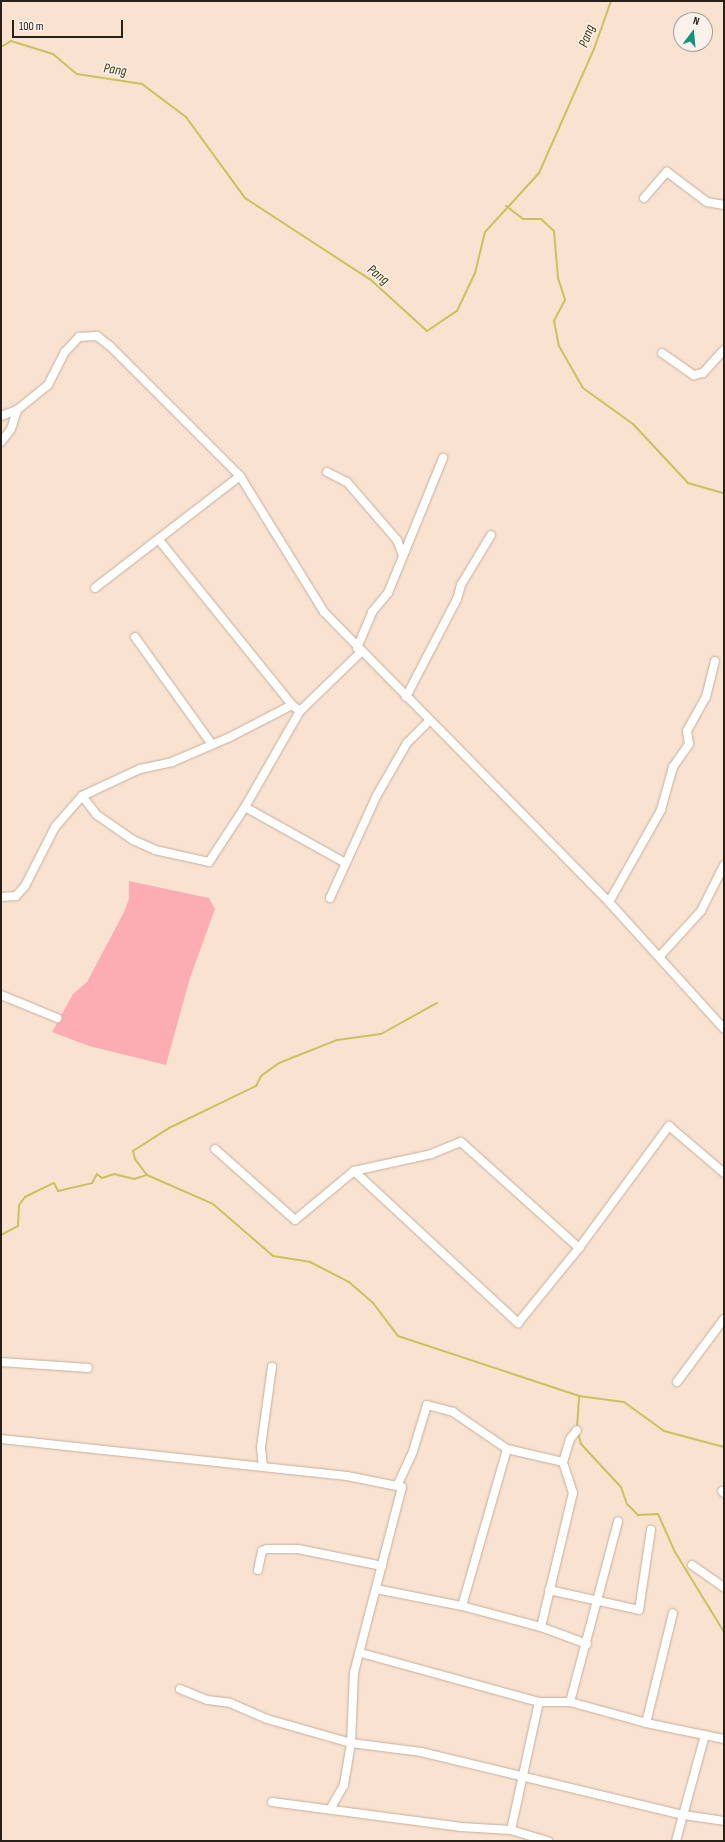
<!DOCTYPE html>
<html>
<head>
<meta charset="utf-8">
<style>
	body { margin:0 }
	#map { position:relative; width:725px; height:1842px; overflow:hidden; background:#fae2d0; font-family:"Sofia Sans Condensed",sans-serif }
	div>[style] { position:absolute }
	.green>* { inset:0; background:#fcadb4 }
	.stream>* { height:2px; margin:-1px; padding:0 1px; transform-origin:1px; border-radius:1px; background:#c8c35d }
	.roads { filter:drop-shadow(0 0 1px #c5ae9c) drop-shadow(0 0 1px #c5ae9c) }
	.street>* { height:8px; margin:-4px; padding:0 4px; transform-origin:4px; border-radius:4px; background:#fff }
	span { translate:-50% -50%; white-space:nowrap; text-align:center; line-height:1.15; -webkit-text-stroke:3px #fcf2eb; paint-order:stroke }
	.water-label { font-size:14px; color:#3e3b10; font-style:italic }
	.frame { position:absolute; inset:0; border:2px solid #282019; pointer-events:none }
	.north { position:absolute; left:673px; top:12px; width:40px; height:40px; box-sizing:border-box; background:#fcf2eb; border:1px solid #a79e97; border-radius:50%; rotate:16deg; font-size:11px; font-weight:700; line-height:16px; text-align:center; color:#282019 }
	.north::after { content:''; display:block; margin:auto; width:14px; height:18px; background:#13937b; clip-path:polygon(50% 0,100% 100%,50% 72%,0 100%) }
	.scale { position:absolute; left:12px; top:20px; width:111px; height:18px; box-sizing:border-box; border:2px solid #282019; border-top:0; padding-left:5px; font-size:12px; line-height:14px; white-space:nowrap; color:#282019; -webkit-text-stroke:3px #fcf2eb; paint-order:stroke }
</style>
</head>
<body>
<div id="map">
	<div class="green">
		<div style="clip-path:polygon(129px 881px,209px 898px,215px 909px,190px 978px,166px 1065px,89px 1046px,52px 1032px,73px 994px,87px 982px,124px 912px,129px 899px)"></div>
	</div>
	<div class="stream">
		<div style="left:1px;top:47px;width:12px;rotate:-31deg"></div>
		<div style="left:11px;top:41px;width:44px;rotate:17.2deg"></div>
		<div style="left:53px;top:54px;width:31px;rotate:40deg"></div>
		<div style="left:77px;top:74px;width:66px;rotate:8.7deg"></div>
		<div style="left:142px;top:84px;width:55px;rotate:36.9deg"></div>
		<div style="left:186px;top:117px;width:100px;rotate:53.9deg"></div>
		<div style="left:245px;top:198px;width:150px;rotate:33.1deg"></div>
		<div style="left:371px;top:280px;width:76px;rotate:42.3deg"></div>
		<div style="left:427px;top:331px;width:36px;rotate:-34deg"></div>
		<div style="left:457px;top:311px;width:42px;rotate:-64.7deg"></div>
		<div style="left:475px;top:273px;width:42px;rotate:-76.3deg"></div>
		<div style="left:485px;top:232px;width:80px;rotate:-47.5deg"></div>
		<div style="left:539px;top:173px;width:136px;rotate:-66.1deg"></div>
		<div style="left:594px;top:49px;width:51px;rotate:-70.5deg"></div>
		<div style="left:506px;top:206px;width:21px;rotate:37deg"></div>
		<div style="left:523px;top:219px;width:18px"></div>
		<div style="left:541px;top:219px;width:18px;rotate:43deg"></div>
		<div style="left:554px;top:231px;width:47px;rotate:85.1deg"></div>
		<div style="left:558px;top:278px;width:23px;rotate:72deg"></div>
		<div style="left:565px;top:300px;width:24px;rotate:118deg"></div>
		<div style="left:554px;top:321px;width:25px;rotate:79deg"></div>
		<div style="left:559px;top:346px;width:48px;rotate:60.3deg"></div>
		<div style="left:583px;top:388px;width:62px;rotate:35.8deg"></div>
		<div style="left:633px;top:424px;width:81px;rotate:47deg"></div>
		<div style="left:688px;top:483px;width:37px;rotate:16deg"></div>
		<div style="left:147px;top:1175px;width:20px;rotate:-127deg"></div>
		<div style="left:135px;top:1159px;width:8px;rotate:-104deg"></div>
		<div style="left:133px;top:1151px;width:43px;rotate:-32.6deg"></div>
		<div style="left:169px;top:1128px;width:97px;rotate:-25.8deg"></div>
		<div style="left:256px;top:1086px;width:11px;rotate:-63deg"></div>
		<div style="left:261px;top:1076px;width:22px;rotate:-36deg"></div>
		<div style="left:279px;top:1063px;width:62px;rotate:-21.6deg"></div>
		<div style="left:337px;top:1040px;width:44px;rotate:-7.8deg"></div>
		<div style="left:381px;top:1034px;width:64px;rotate:-29deg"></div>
		<div style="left:1px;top:1235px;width:19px;rotate:-28deg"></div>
		<div style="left:18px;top:1226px;width:21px;rotate:-87deg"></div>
		<div style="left:19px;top:1205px;width:10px;rotate:-53deg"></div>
		<div style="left:25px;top:1197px;width:32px;rotate:-26deg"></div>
		<div style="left:54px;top:1183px;width:9px;rotate:63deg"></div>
		<div style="left:58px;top:1191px;width:35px;rotate:-13deg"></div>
		<div style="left:92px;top:1183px;width:10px;rotate:-61deg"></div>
		<div style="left:97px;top:1174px;width:6px;rotate:39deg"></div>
		<div style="left:102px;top:1178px;width:13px;rotate:-18deg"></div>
		<div style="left:114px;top:1174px;width:21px;rotate:14deg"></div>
		<div style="left:134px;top:1179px;width:14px;rotate:-17deg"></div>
		<div style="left:147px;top:1175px;width:72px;rotate:23.7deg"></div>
		<div style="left:213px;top:1204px;width:79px;rotate:40.9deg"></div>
		<div style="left:273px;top:1256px;width:37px;rotate:9deg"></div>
		<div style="left:310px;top:1262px;width:44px;rotate:27.1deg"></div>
		<div style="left:349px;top:1282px;width:32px;rotate:41deg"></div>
		<div style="left:373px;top:1303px;width:41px;rotate:52.9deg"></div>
		<div style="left:398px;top:1336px;width:191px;rotate:18.3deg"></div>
		<div style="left:579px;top:1396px;width:45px;rotate:7.6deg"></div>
		<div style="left:624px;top:1402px;width:49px;rotate:35.9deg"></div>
		<div style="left:664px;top:1431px;width:62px;rotate:14.9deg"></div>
		<div style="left:577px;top:1427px;width:31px;rotate:-86deg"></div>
		<div style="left:578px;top:1433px;width:11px;rotate:75deg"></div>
		<div style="left:581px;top:1444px;width:59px;rotate:47.1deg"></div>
		<div style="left:621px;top:1487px;width:18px;rotate:71deg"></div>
		<div style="left:627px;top:1504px;width:16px;rotate:45deg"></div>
		<div style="left:638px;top:1515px;width:20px;rotate:-3deg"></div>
		<div style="left:658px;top:1514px;width:42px;rotate:65.9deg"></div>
		<div style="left:675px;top:1552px;width:94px;rotate:58.5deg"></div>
	</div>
	<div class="roads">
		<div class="street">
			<div style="left:644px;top:198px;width:35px;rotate:-49deg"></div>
			<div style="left:667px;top:172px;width:50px;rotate:36.9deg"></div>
			<div style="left:707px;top:202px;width:17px;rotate:10deg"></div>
			<div style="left:662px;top:353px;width:39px;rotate:35deg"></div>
			<div style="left:694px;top:375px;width:9px;rotate:-13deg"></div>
			<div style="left:703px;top:373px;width:31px;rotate:-48deg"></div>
			<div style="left:1px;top:416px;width:17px;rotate:-21deg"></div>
			<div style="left:17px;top:410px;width:40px;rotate:-39deg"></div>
			<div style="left:48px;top:385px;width:37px;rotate:-63deg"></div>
			<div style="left:65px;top:352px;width:21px;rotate:-47deg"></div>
			<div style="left:79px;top:337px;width:18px;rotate:-3deg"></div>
			<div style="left:97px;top:336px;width:16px;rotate:38deg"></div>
			<div style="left:110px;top:346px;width:184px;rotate:45deg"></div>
			<div style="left:240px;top:476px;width:160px;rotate:58.3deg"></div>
			<div style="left:324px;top:612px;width:407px;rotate:45.5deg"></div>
			<div style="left:609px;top:902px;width:171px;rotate:47.8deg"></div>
			<div style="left:1px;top:442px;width:16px;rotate:-52deg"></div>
			<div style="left:11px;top:429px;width:20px;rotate:-72deg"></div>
			<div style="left:327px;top:472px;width:22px;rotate:27deg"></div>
			<div style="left:347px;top:482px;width:77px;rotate:49.2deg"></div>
			<div style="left:397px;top:540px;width:14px;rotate:69deg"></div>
			<div style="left:159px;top:540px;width:212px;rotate:51.1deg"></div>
			<div style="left:95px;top:588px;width:183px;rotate:-37.7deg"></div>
			<div style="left:135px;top:637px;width:130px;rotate:54.4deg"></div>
			<div style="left:357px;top:648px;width:39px;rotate:-67deg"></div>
			<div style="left:372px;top:612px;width:25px;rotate:-50deg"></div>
			<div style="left:388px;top:593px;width:146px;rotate:-67.8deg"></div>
			<div style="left:406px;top:697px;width:110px;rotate:-62.5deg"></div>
			<div style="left:457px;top:599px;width:15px;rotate:-74deg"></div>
			<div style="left:461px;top:585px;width:58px;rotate:-59deg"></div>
			<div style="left:82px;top:796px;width:24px;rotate:52deg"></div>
			<div style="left:97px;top:815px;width:44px;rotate:34.8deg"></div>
			<div style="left:133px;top:840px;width:24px;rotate:24deg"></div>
			<div style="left:155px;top:850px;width:55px;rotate:12.5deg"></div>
			<div style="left:209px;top:862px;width:66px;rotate:-56.8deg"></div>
			<div style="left:245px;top:807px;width:111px;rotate:-60.2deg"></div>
			<div style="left:300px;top:711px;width:85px;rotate:-44deg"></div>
			<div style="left:245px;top:807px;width:115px;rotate:29.2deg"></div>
			<div style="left:1px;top:897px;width:15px;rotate:-4deg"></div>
			<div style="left:16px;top:896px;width:13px;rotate:-48deg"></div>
			<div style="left:25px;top:886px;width:66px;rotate:-63deg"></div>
			<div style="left:55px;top:827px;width:41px;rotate:-48.9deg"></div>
			<div style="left:82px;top:796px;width:64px;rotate:-25deg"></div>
			<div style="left:140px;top:769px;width:33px;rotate:-12deg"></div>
			<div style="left:172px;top:762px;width:63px;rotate:-23.3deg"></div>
			<div style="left:230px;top:737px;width:70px;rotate:-27.3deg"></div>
			<div style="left:292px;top:705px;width:10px;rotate:37deg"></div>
			<div style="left:330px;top:898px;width:113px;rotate:-65.5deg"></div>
			<div style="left:377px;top:795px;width:60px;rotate:-60deg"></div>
			<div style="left:407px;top:743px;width:31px;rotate:-45deg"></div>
			<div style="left:609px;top:902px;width:106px;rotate:-60.5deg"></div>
			<div style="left:661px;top:810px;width:45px;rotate:-74.4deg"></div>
			<div style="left:673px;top:767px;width:28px;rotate:-55deg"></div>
			<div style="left:689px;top:744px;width:13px;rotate:-99deg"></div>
			<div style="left:687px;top:731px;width:39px;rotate:-61deg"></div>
			<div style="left:706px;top:697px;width:37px;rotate:-76deg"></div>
			<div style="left:660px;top:956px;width:61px;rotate:-47.7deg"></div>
			<div style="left:701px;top:911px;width:51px;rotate:-63.4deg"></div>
			<div style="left:1px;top:995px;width:61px;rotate:22.3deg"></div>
			<div style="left:215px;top:1149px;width:107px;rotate:41.6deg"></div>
			<div style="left:295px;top:1220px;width:77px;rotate:-39.7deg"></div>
			<div style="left:354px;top:1171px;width:79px;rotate:-12.4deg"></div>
			<div style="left:431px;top:1154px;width:32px;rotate:-22deg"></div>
			<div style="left:461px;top:1142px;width:159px;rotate:41.9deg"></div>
			<div style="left:354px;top:1171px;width:224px;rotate:42.8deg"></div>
			<div style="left:518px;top:1323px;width:97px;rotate:-50.9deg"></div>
			<div style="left:579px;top:1248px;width:152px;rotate:-53.6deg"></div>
			<div style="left:669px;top:1126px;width:72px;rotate:40.5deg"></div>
			<div style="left:1px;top:1362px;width:87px;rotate:3.9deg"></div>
			<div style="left:677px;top:1382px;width:79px;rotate:-53.3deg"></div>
			<div style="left:1px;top:1439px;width:348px;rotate:6.1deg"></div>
			<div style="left:347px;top:1476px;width:56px;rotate:11.3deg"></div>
			<div style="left:402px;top:1487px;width:191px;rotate:104.5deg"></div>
			<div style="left:354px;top:1672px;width:71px;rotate:92.4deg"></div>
			<div style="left:351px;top:1743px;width:43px;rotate:99.5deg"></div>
			<div style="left:344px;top:1785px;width:28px;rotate:120deg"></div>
			<div style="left:263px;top:1467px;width:20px;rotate:-96deg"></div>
			<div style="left:261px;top:1447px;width:81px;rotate:-82.2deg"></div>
			<div style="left:397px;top:1486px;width:38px;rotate:-65deg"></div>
			<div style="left:413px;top:1451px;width:48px;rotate:-73.1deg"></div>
			<div style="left:427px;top:1405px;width:27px;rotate:15deg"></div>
			<div style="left:453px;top:1412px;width:65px;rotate:34.4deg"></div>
			<div style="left:507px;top:1449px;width:57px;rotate:13.1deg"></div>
			<div style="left:722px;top:1491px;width:3px;rotate:45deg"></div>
			<div style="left:692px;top:1565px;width:39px;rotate:35deg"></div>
			<div style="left:258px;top:1570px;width:19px;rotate:-78deg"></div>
			<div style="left:262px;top:1551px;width:5px;rotate:-22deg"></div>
			<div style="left:267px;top:1549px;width:31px"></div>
			<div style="left:298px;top:1549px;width:86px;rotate:11.4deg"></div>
			<div style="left:376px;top:1589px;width:88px;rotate:11.2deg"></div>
			<div style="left:462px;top:1606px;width:82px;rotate:14.9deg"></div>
			<div style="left:541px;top:1627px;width:49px;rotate:20.3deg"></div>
			<div style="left:549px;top:1590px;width:92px;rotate:12.5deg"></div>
			<div style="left:639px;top:1610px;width:81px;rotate:-81.5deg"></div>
			<div style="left:462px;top:1606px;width:163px;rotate:-74deg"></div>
			<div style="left:541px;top:1627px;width:138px;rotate:-76.6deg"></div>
			<div style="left:573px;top:1493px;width:33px;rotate:-108deg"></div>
			<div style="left:563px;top:1462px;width:24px;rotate:-73deg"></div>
			<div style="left:570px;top:1439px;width:11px;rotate:-52deg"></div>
			<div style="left:361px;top:1653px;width:185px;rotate:15.4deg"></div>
			<div style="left:539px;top:1702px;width:31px"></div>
			<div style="left:570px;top:1702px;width:79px;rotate:15.4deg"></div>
			<div style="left:646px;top:1723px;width:80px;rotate:11.6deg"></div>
			<div style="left:180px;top:1689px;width:29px;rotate:22deg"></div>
			<div style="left:207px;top:1700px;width:23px;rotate:7deg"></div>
			<div style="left:230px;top:1703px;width:40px;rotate:23.4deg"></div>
			<div style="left:267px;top:1719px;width:87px;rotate:15.9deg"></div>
			<div style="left:351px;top:1743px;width:71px;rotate:7.3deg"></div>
			<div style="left:421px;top:1752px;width:270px;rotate:13.5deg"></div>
			<div style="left:684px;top:1815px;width:40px;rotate:8.5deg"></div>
			<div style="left:570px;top:1702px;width:187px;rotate:-75.1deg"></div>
			<div style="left:646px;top:1723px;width:113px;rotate:-76.2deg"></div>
			<div style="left:272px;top:1802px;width:191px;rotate:7.5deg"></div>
			<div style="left:461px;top:1827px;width:50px;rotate:3.4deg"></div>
			<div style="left:511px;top:1830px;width:39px;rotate:17deg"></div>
			<div style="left:511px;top:1830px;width:131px;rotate:-77.7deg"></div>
			<div style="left:676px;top:1841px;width:110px;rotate:-74.7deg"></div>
		</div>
	</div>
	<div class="water-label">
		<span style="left:587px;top:36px;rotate:-70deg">Pang</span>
		<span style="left:115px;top:70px;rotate:8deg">Pang</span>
		<span style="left:378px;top:275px;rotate:38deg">Pang</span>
	</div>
	<div class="frame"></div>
	<div class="north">N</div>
	<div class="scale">100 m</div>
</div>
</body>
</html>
